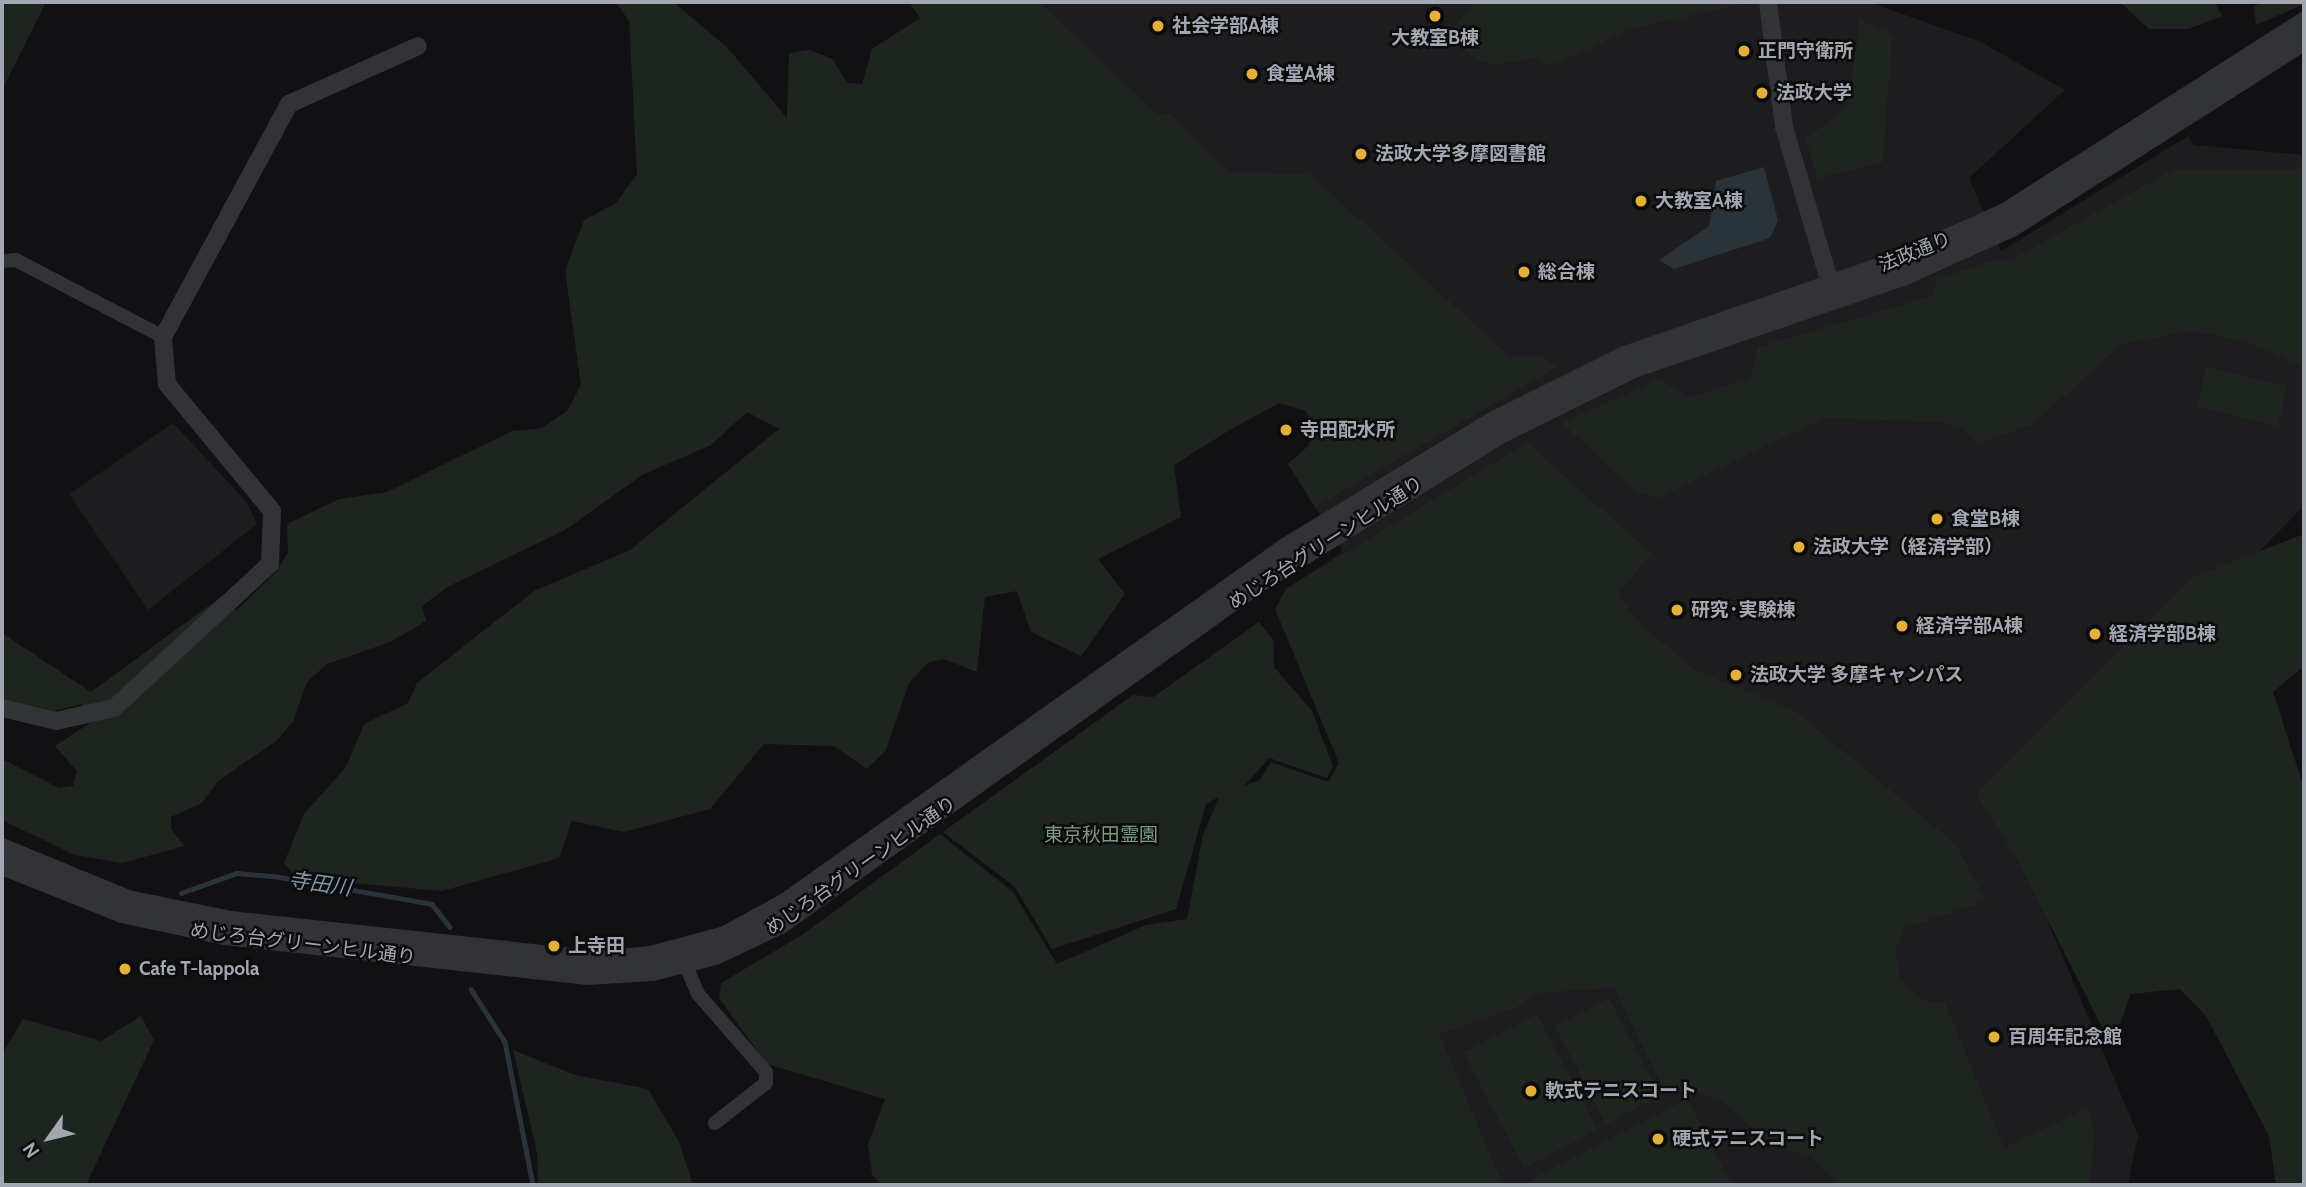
<!DOCTYPE html>
<html>
<head>
<meta charset="utf-8">
<style>
	body { margin:0 }
	#map { position:relative; width:2306px; height:1187px; overflow:hidden; background:#111113; font-family:Cabin,"Noto Sans JP",sans-serif }
	div>[style] { position:absolute }
	.built>* { inset:0; background:#1d1d1f }
	.green>* { inset:0; background:#1e251f }
	.water>* { inset:0; background:#2b333a }
	.stream>* { height:4.5px; margin:-2.25px; padding:0 2.25px; transform-origin:2.25px; border-radius:2.25px; background:#2b333a }
	.minor>* { height:14px; margin:-7px; padding:0 7px; transform-origin:7px; border-radius:7px; background:#323337 }
	.tertiary>* { height:18px; margin:-9px; padding:0 9px; transform-origin:9px; border-radius:9px; background:#323337 }
	.dots>* { width:19px; height:19px; translate:-50% -50%; box-sizing:border-box; border:4px solid #0c0c0d; border-radius:50% }
	span { translate:-50% -50%; white-space:nowrap; text-align:center; line-height:1.15; -webkit-text-stroke:5px #0c0c0d; paint-order:stroke }
	.poi-label { font-size:19px; color:#a3a7b2; font-weight:700 }
	.left { translate:0 -50%; text-align:left }
	.street-label { font-size:19px; color:#a3a7b2 }
	.park-label { font-size:19px; color:#7b9d7e }
	.water-label { font-size:21px; color:#7c94ac; font-style:italic }
	.frame { position:absolute; inset:0; border:4px solid #a3a7b2; pointer-events:none }
	.north { position:absolute; left:14px; top:1103px; width:70px; height:70px; -webkit-text-stroke:5px #0c0c0d; paint-order:stroke; rotate:236deg; font-size:19px; font-weight:700; line-height:28px; text-align:center; color:#a3a7b2 }
	.north::after { content:''; display:block; margin:auto; width:24px; height:32px; background:#a3a7b2; clip-path:polygon(50% 0,100% 100%,50% 72%,0 100%) }
</style>
</head>
<body>
<div id="map">
	<div class="built">
		<div style="clip-path:polygon(991px 2px,1869px 2px,1981px 42px,2065px 90px,1969px 178px,2001px 251px,2188px 136px,2194px 145px,2304px 155px,2304px 506px,2002px 813px,2138px 1135px,2128px 1185px,1278px 1185px,1384px 761px,1286px 589px,1343px 552px,1288px 464px,1313px 447px,1322px 423px)"></div>
		<div style="clip-path:polygon(173px 423px,246px 501px,257px 524px,148px 610px,69px 494px)"></div>
	</div>
	<div class="green">
		<div style="clip-path:polygon(2px 2px,46px 2px,2px 90px)"></div>
		<div style="clip-path:polygon(616px 2px,673px 2px,727px 47px,787px 118px,789px 53px,810px 50px,832px 59px,848px 83px,862px 84px,872px 49px,920px 18px,909px 2px,1039px 2px,1157px 114px,1172px 115px,1228px 171px,1311px 175px,1509px 356px,1542px 356px,1557px 367px,1315px 507px,1288px 464px,1308px 446px,1314px 429px,1306px 411px,1279px 403px,1228px 431px,1174px 465px,1181px 517px,1098px 559px,1125px 594px,1081px 656px,1031px 632px,1017px 591px,985px 597px,977px 672px,944px 659px,929px 662px,909px 683px,886px 750px,867px 769px,834px 746px,764px 744px,710px 809px,624px 832px,572px 821px,559px 858px,442px 891px,297px 878px,284px 863px,304px 814px,346px 767px,364px 724px,408px 703px,417px 683px,534px 591px,630px 550px,779px 429px,747px 412px,711px 445px,642px 475px,565px 530px,449px 586px,422px 606px,426px 621px,390px 642px,327px 664px,307px 682px,293px 722px,276px 741px,218px 781px,202px 803px,171px 817px,171px 829px,184px 846px,123px 863px,75px 855px,2px 820px,2px 759px,59px 788px,73px 786px,77px 771px,55px 746px,90px 723px,81px 704px,54px 711px,2px 699px,2px 633px,91px 692px,222px 596px,236px 611px,276px 572px,288px 552px,287px 524px,339px 499px,387px 492px,512px 431px,542px 428px,568px 410px,581px 385px,565px 271px,584px 220px,616px 203px,637px 174px,629px 21px)"></div>
		<div style="clip-path:polygon(1475px 2px,1747px 2px,1630px 30px,1550px 66px,1533px 58px,1497px 65px,1478px 61px,1449px 33px)"></div>
		<div style="clip-path:polygon(2120px 2px,2215px 2px,2222px 16px,2188px 29px,2149px 29px)"></div>
		<div style="clip-path:polygon(2261px 2px,2304px 2px,2304px 4px,2256px 25px,2254px 7px)"></div>
		<div style="clip-path:polygon(1859px 19px,1892px 35px,1883px 162px,1817px 178px,1806px 139px,1849px 105px)"></div>
		<div style="clip-path:polygon(2174px 169px,2304px 169px,2304px 367px,2244px 341px,2191px 331px,2122px 344px,2033px 424px,1978px 444px,1963px 429px,1937px 422px,1824px 418px,1658px 498px,1635px 491px,1562px 423px,1659px 379px,1689px 397px,1750px 378px,1758px 347px,1932px 296px,1938px 279px,1997px 259px,2011px 260px)"></div>
		<div style="clip-path:polygon(2206px 366px,2287px 386px,2278px 426px,2197px 407px)"></div>
		<div style="clip-path:polygon(1527px 443px,1651px 553px,1618px 595px,1641px 624px,1695px 670px,1795px 711px,1956px 845px,1986px 901px,1905px 928px,1895px 952px,1900px 979px,1923px 1001px,1945px 1002px,2004px 1148px,2087px 1108px,2095px 1135px,2089px 1185px,1840px 1185px,1810px 1157px,1772px 1144px,1722px 1102px,1697px 1091px,1666px 1093px,1614px 988px,1538px 993px,1516px 1008px,1439px 1034px,1503px 1185px,882px 1185px,872px 1175px,868px 1144px,885px 1099px,767px 1064px,719px 998px,721px 983px,802px 935px,940px 834px,1013px 892px,1057px 964px,1146px 925px,1187px 919px,1203px 835px,1219px 797px,1206px 804px,1176px 909px,1052px 949px,1015px 887px,943px 832px,1133px 695px,1153px 697px,1259px 622px,1274px 641px,1274px 667px,1312px 711px,1333px 766px,1327px 778px,1269px 758px,1244px 786px,1260px 780px,1271px 762px,1328px 782px,1339px 763px,1275px 609px,1286px 589px)"></div>
		<div style="clip-path:polygon(2304px 534px,2304px 666px,2273px 692px,2304px 788px,2304px 1185px,2276px 1185px,2269px 1136px,2206px 1016px,2180px 989px,2131px 994px,2112px 1047px,2017px 859px,1976px 794px,2193px 577px)"></div>
		<div style="clip-path:polygon(1609px 998px,1660px 1096px,1606px 1124px,1555px 1026px)"></div>
		<div style="clip-path:polygon(1537px 1014px,1598px 1130px,1524px 1168px,1463px 1052px)"></div>
		<div style="clip-path:polygon(141px 1016px,154px 1040px,86px 1185px,2px 1185px,2px 1054px,23px 1019px,101px 1041px)"></div>
		<div style="clip-path:polygon(513px 1050px,575px 1075px,648px 1089px,678px 1140px,693px 1185px,538px 1185px,537px 1153px)"></div>
		<div style="clip-path:polygon(1687px 1099px,1732px 1185px,1533px 1185px,1530px 1180px)"></div>
	</div>
	<div class="water">
		<div style="clip-path:polygon(1764px 167px,1778px 220px,1770px 238px,1674px 269px,1659px 260px,1709px 226px,1716px 181px)"></div>
	</div>
	<div class="stream">
		<div style="left:181px;top:893px;width:59px;rotate:-19.7deg"></div>
		<div style="left:237px;top:873px;width:37px;rotate:5deg"></div>
		<div style="left:274px;top:876px;width:160px;rotate:10deg"></div>
		<div style="left:432px;top:904px;width:29px;rotate:52deg"></div>
		<div style="left:471px;top:989px;width:63px;rotate:57.3deg"></div>
		<div style="left:505px;top:1042px;width:146px;rotate:78.9deg"></div>
	</div>
	<div class="minor">
		<div style="left:2px;top:261px;width:14px;rotate:-4deg"></div>
		<div style="left:16px;top:260px;width:166px;rotate:27.6deg"></div>
		<div style="left:681px;top:954px;width:43px;rotate:67deg"></div>
		<div style="left:698px;top:994px;width:103px;rotate:48.9deg"></div>
		<div style="left:766px;top:1072px;width:11px;rotate:90deg"></div>
		<div style="left:766px;top:1083px;width:65px;rotate:141.9deg"></div>
	</div>
	<div class="tertiary">
		<div style="left:1768px;top:2px;width:126px;rotate:82.7deg"></div>
		<div style="left:1784px;top:127px;width:173px;rotate:73.6deg"></div>
		<div style="left:2px;top:708px;width:56px;rotate:13.5deg"></div>
		<div style="left:56px;top:721px;width:59px;rotate:-12.6deg"></div>
		<div style="left:114px;top:708px;width:212px;rotate:-42.7deg"></div>
		<div style="left:270px;top:564px;width:53px;rotate:-87.8deg"></div>
		<div style="left:272px;top:511px;width:165px;rotate:-129.6deg"></div>
		<div style="left:167px;top:384px;width:47px;rotate:-94.9deg"></div>
		<div style="left:163px;top:337px;width:265px;rotate:-61.6deg"></div>
		<div style="left:289px;top:104px;width:141px;rotate:-24.2deg"></div>
		<div style="left:2px;top:847px;width:136px;rotate:22.4deg"></div>
		<div style="left:128px;top:899px;width:104px;rotate:11.6deg"></div>
		<div style="left:230px;top:920px;width:370px;rotate:6.2deg"></div>
		<div style="left:598px;top:960px;width:53px;rotate:-5.4deg"></div>
		<div style="left:651px;top:955px;width:77px;rotate:-15.1deg"></div>
		<div style="left:725px;top:935px;width:68px;rotate:-28.8deg"></div>
		<div style="left:785px;top:902px;width:613px;rotate:-35.37deg"></div>
		<div style="left:1285px;top:547px;width:245px;rotate:-31.3deg"></div>
		<div style="left:1494px;top:420px;width:146px;rotate:-26.4deg"></div>
		<div style="left:1625px;top:355px;width:289px;rotate:-19.2deg"></div>
		<div style="left:1898px;top:260px;width:117px;rotate:-24.2deg"></div>
		<div style="left:2005px;top:212px;width:355px;rotate:-32.6deg"></div>
		<div style="left:2px;top:866px;width:129px;rotate:21.8deg"></div>
		<div style="left:122px;top:914px;width:105px;rotate:12.1deg"></div>
		<div style="left:225px;top:936px;width:363px;rotate:6.3deg"></div>
		<div style="left:586px;top:976px;width:67px;rotate:-3.4deg"></div>
		<div style="left:653px;top:972px;width:64px;rotate:-14.5deg"></div>
		<div style="left:715px;top:956px;width:73px;rotate:-25.2deg"></div>
		<div style="left:781px;top:925px;width:589px;rotate:-35.53deg"></div>
		<div style="left:1260px;top:583px;width:286px;rotate:-31.6deg"></div>
		<div style="left:1504px;top:433px;width:145px;rotate:-26.2deg"></div>
		<div style="left:1634px;top:369px;width:284px;rotate:-18.9deg"></div>
		<div style="left:1903px;top:277px;width:120px;rotate:-24.2deg"></div>
		<div style="left:2012px;top:228px;width:346px;rotate:-32.5deg"></div>
	</div>
	<div class="dots">
		<div style="left:1435px;top:16px;background:#e6b036"></div>
		<div style="left:1158px;top:26px;background:#e6b036"></div>
		<div style="left:1744px;top:51px;background:#e6b036"></div>
		<div style="left:1252px;top:74px;background:#e6b036"></div>
		<div style="left:1762px;top:93px;background:#e6b036"></div>
		<div style="left:1361px;top:154px;background:#e6b036"></div>
		<div style="left:1641px;top:201px;background:#e6b036"></div>
		<div style="left:1524px;top:272px;background:#e6b036"></div>
		<div style="left:1286px;top:430px;background:#e6b036"></div>
		<div style="left:1937px;top:519px;background:#e6b036"></div>
		<div style="left:1799px;top:547px;background:#e6b036"></div>
		<div style="left:1677px;top:610px;background:#e6b036"></div>
		<div style="left:1902px;top:626px;background:#e6b036"></div>
		<div style="left:2095px;top:634px;background:#e6b036"></div>
		<div style="left:1736px;top:675px;background:#e6b036"></div>
		<div style="left:554px;top:946px;background:#e6b036"></div>
		<div style="left:125px;top:969px;background:#e6b036"></div>
		<div style="left:1994px;top:1037px;background:#e6b036"></div>
		<div style="left:1531px;top:1091px;background:#e6b036"></div>
		<div style="left:1658px;top:1139px;background:#e6b036"></div>
	</div>
	<div class="poi-label">
		<span class="left" style="left:1172px;top:26px">社会学部A棟</span>
		<span style="left:1435px;top:38px">大教室B棟</span>
		<span class="left" style="left:1758px;top:51px">正門守衛所</span>
		<span class="left" style="left:1266px;top:74px">食堂A棟</span>
		<span class="left" style="left:1776px;top:93px">法政大学</span>
		<span class="left" style="left:1375px;top:154px">法政大学多摩図書館</span>
		<span class="left" style="left:1655px;top:201px">大教室A棟</span>
		<span class="left" style="left:1538px;top:272px">総合棟</span>
		<span class="left" style="left:1300px;top:430px">寺田配水所</span>
		<span class="left" style="left:1951px;top:519px">食堂B棟</span>
		<span class="left" style="left:1813px;top:547px">法政大学（経済学部）</span>
		<span class="left" style="left:1691px;top:610px">研究･実験棟</span>
		<span class="left" style="left:1916px;top:626px">経済学部A棟</span>
		<span class="left" style="left:2109px;top:634px">経済学部B棟</span>
		<span class="left" style="left:1750px;top:675px">法政大学 多摩キャンパス</span>
		<span class="left" style="left:568px;top:946px">上寺田</span>
		<span class="left" style="left:139px;top:969px">Cafe T-lappola</span>
		<span class="left" style="left:2008px;top:1037px">百周年記念館</span>
		<span class="left" style="left:1545px;top:1091px">軟式テニスコート</span>
		<span class="left" style="left:1672px;top:1139px">硬式テニスコート</span>
	</div>
	<div class="street-label">
		<span style="left:1915px;top:252px;rotate:-22deg">法政通り</span>
		<span style="left:1326px;top:543px;rotate:-33deg">めじろ台グリーンヒル通り</span>
		<span style="left:861px;top:866px;rotate:-35deg">めじろ台グリーンヒル通り</span>
		<span style="left:303px;top:944px;rotate:7deg">めじろ台グリーンヒル通り</span>
	</div>
	<div class="park-label">
		<span style="left:1101px;top:835px">東京秋田霊園</span>
	</div>
	<div class="water-label">
		<span style="left:320px;top:884px;rotate:8deg">寺田川</span>
	</div>
	<div class="frame"></div>
	<div class="north">N</div>
</div>
</body>
</html>
